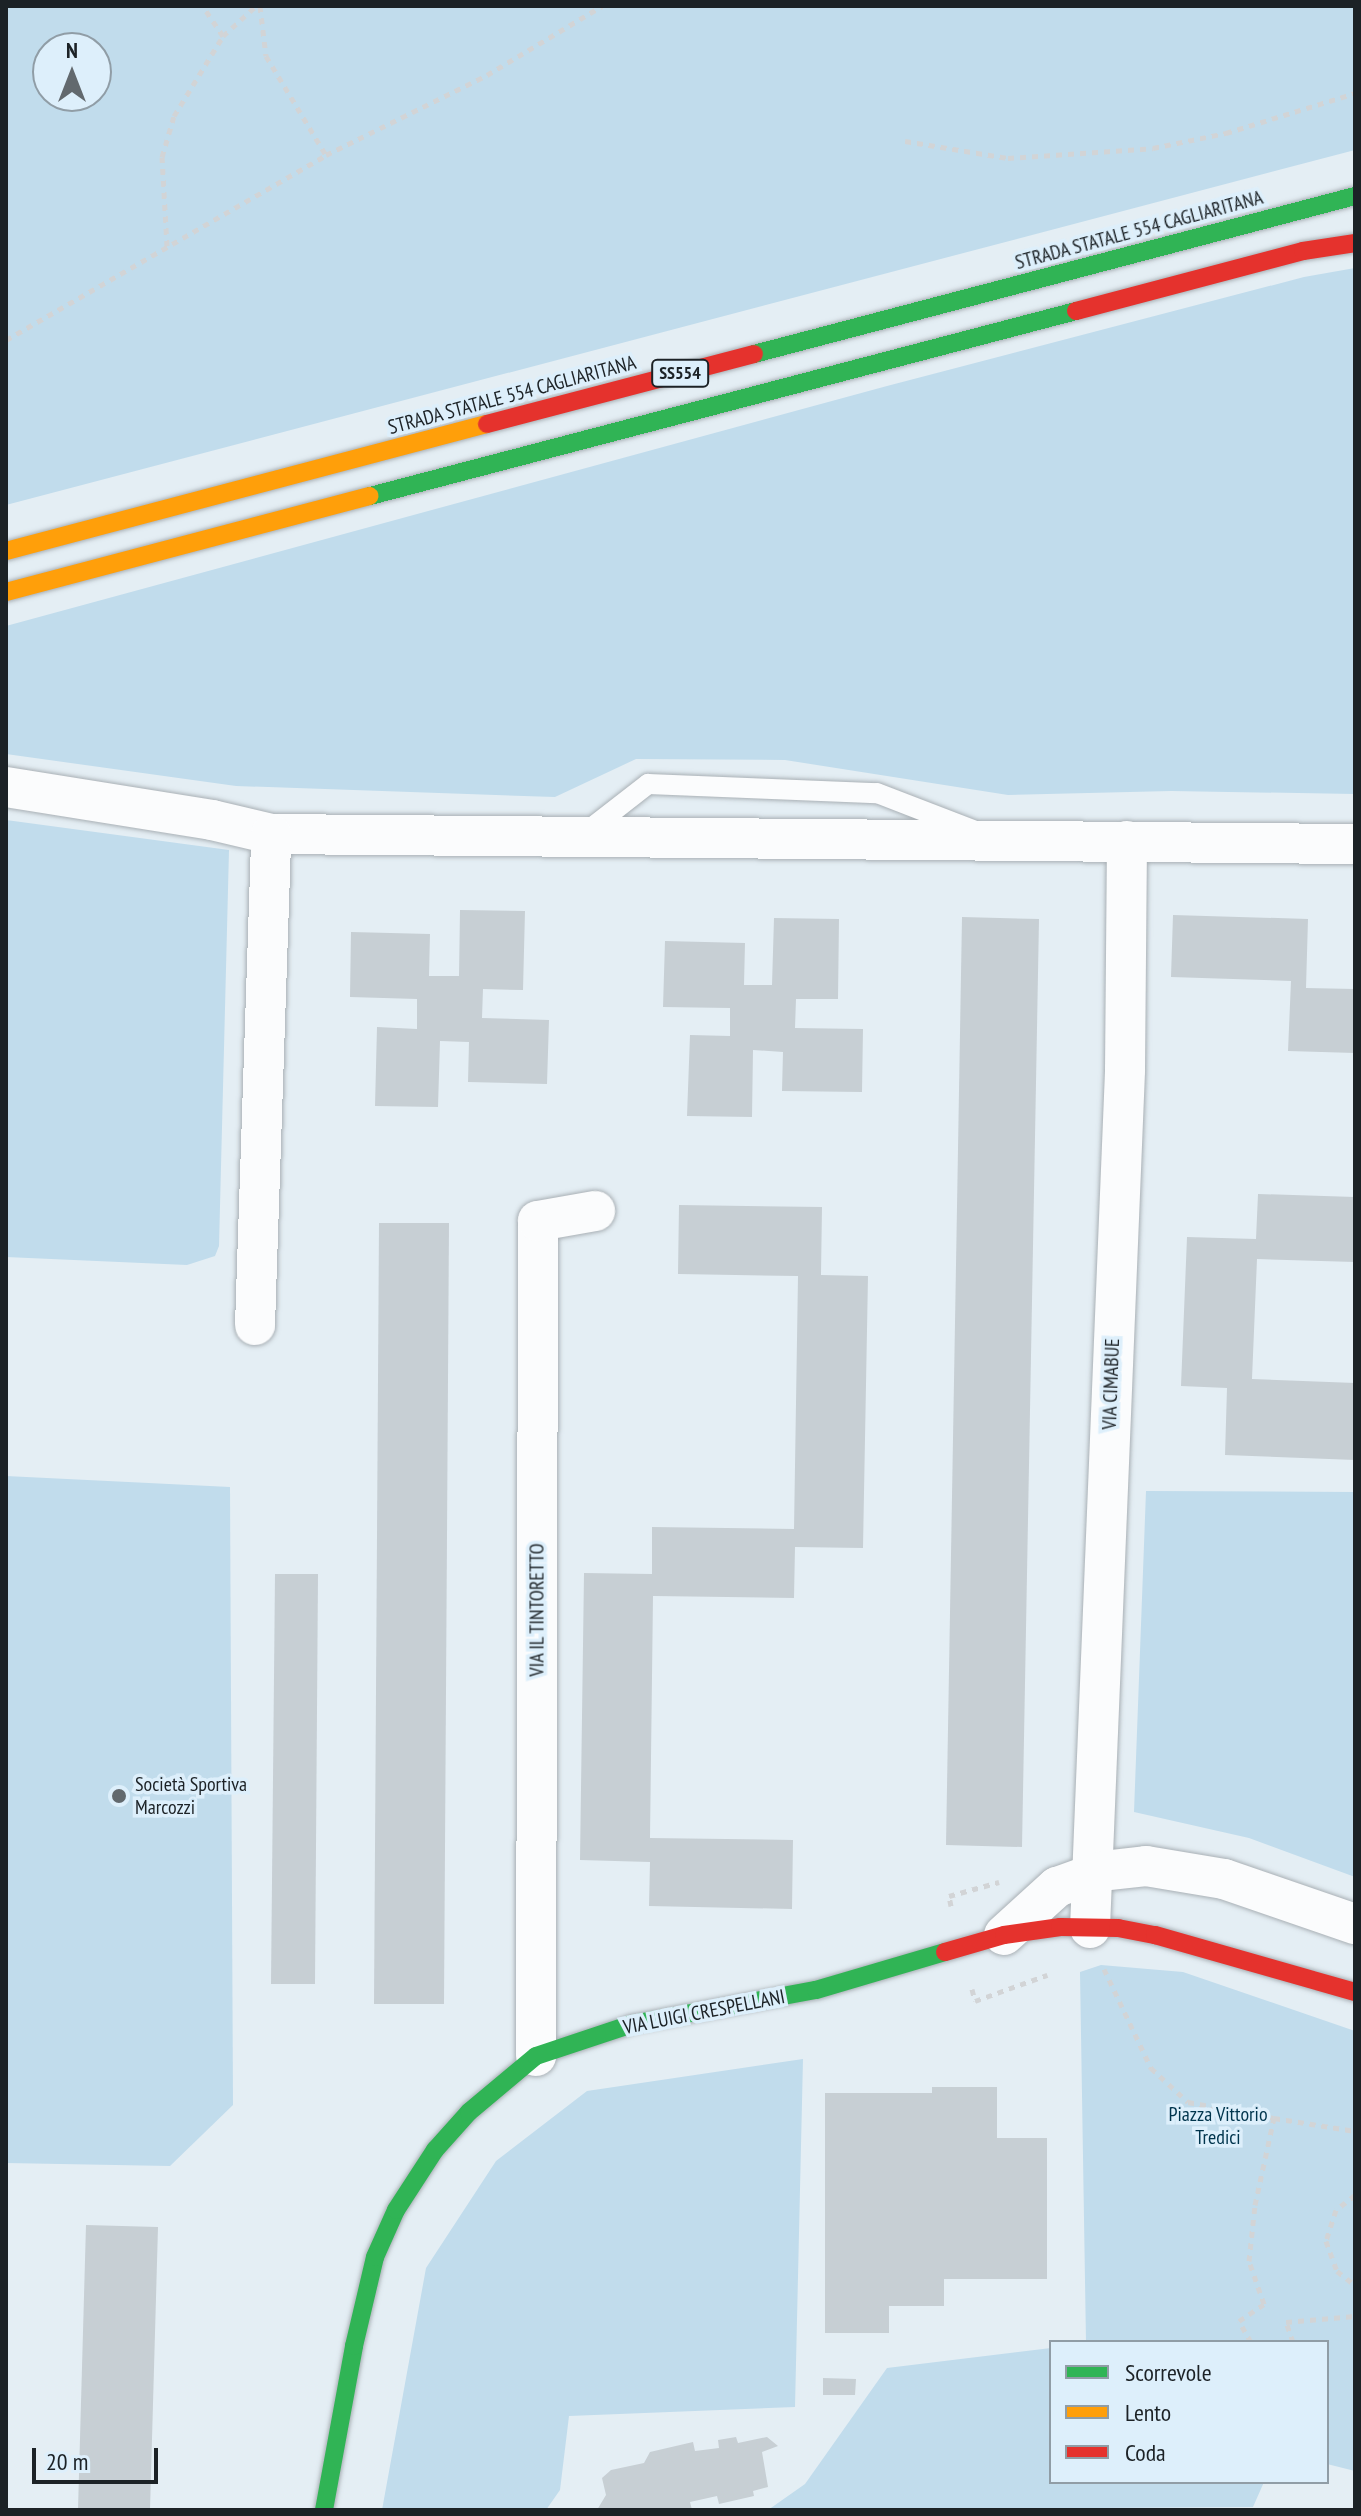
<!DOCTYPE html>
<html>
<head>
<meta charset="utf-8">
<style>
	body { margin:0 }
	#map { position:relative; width:1361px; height:2516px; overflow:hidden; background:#e4eef4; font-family:"PT Sans Narrow",sans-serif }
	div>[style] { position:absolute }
	.green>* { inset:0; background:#c1dcec }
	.building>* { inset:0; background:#c7cfd4 }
	.path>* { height:5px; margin-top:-2.5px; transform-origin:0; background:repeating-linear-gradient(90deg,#d2d4d6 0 6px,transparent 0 12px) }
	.roads { filter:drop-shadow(0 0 2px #a9b0b5) drop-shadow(0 0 2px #a9b0b5) }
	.lane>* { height:20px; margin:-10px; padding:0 10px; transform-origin:10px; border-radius:10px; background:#fbfcfd }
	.street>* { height:40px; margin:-20px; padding:0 20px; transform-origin:20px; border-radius:20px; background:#fbfcfd }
	.fast>* { height:18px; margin:-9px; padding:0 9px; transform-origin:9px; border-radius:9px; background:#30b455 }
	.slow>* { height:18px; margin:-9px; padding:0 9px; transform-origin:9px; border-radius:9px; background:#ff9f0a }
	.jam>* { height:18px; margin:-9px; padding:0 9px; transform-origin:9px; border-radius:9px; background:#e5322d }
	.dots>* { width:22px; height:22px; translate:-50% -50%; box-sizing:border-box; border:4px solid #ddeffb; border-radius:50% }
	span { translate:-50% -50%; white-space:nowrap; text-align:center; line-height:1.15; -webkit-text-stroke:7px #ddeffb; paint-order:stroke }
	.shield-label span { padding:2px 6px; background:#ddeffb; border:2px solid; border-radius:6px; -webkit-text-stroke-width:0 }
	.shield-label { font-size:18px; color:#1c2226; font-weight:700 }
	.street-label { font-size:20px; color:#1c2226 }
	.poi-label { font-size:20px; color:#1c2226 }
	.left { translate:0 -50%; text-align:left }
	.park-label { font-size:20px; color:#00354d }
	.frame { position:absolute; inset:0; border:8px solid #1c2226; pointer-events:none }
	.legend { position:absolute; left:1049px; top:2340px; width:280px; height:144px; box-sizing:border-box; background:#ddeffb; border:2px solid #909da6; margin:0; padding:10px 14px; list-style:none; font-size:24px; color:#1c2226 }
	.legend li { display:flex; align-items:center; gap:16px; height:40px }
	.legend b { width:40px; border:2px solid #909da6 }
	.north { position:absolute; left:32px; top:32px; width:80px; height:80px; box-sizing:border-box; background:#ddeffb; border:2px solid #909da6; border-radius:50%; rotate:0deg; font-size:22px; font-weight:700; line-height:32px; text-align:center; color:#1c2226 }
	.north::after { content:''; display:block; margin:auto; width:28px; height:36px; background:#62696e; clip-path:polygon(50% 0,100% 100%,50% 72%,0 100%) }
	.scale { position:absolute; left:32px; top:2448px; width:126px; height:36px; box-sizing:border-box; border:4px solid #1c2226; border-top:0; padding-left:10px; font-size:24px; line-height:28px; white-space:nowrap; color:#1c2226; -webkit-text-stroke:6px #ddeffb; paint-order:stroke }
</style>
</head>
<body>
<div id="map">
	<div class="green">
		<div style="clip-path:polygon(evenodd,6px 6px,1355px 6px,1355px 150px,6px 505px,6px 6px,96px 48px,96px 96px,48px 96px,48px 48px,96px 48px)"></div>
		<div style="clip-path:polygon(1355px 268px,1355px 794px,1171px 791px,1008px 795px,785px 760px,636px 759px,555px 797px,236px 786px,6px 754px,6px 626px,887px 386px,1304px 277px)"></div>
		<div style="clip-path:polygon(6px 820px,229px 850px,219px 1246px,215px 1256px,187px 1265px,6px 1257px)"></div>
		<div style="clip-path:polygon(6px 1476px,230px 1487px,233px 2105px,170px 2166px,6px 2163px)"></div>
		<div style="clip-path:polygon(1146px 1491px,1355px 1492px,1355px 1877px,1249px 1838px,1134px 1812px)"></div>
		<div style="clip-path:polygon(1101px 1965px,1183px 1972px,1355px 2031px,1355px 2471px,1327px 2464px,1327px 2342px,1086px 2342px,1080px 1972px)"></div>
		<div style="clip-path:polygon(803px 2059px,795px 2407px,569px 2416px,560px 2490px,546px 2510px,382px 2510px,426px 2268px,496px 2161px,587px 2091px)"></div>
		<div style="clip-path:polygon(1051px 2348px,1051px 2482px,1264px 2482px,1253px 2507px,768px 2510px,805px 2484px,887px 2368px)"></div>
	</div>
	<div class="building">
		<div style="clip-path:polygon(460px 910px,525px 911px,523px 990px,483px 989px,482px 1018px,549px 1020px,547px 1084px,468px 1082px,469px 1042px,440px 1041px,438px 1107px,375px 1106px,377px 1027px,417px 1029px,417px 999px,350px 997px,351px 932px,430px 934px,429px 976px,459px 976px)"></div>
		<div style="clip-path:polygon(1173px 915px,1308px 919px,1306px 988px,1355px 989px,1355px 1053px,1288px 1051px,1291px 981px,1171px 977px)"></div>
		<div style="clip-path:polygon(962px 917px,1039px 919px,1022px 1847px,946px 1845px)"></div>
		<div style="clip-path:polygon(774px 918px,839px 919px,838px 999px,796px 999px,795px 1028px,863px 1029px,862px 1092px,782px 1091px,783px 1052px,753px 1050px,752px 1117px,687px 1116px,690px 1035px,730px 1036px,730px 1008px,663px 1007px,665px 941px,745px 943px,744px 985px,772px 985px)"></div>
		<div style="clip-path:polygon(1258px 1194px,1355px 1197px,1355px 1262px,1257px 1259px,1252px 1379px,1355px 1383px,1355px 1460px,1225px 1455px,1227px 1388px,1181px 1386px,1187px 1237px,1256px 1239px)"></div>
		<div style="clip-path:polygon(679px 1205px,822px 1207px,821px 1275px,868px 1276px,863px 1548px,795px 1547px,794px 1598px,653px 1596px,650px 1838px,793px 1840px,792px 1909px,649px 1906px,650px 1862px,580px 1860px,584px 1573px,652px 1574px,652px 1527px,794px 1529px,798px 1276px,678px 1274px)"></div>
		<div style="clip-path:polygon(379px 1223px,449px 1223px,444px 2004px,374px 2004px)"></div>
		<div style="clip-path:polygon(275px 1574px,318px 1574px,315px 1984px,271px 1984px)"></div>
		<div style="clip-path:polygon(932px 2087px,997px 2087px,997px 2138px,1047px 2138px,1047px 2279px,944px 2279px,944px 2306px,889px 2306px,889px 2333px,825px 2333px,825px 2093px,932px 2093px)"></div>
		<div style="clip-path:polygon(86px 2225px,158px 2227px,150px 2510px,78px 2510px)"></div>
		<div style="clip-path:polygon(823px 2378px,856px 2379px,855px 2395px,823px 2395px)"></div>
		<div style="clip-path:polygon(736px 2437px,738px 2443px,767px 2437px,778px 2446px,762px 2452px,768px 2487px,753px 2491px,754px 2496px,719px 2504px,717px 2496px,690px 2502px,692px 2510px,597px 2510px,606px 2495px,602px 2478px,611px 2470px,644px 2463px,650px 2452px,693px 2442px,695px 2451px,719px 2448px,718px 2440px)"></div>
	</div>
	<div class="path">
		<div style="left:260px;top:6px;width:50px;rotate:83.2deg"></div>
		<div style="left:266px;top:56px;width:116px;rotate:58.8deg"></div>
		<div style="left:223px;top:36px;width:45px;rotate:-42.3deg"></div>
		<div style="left:905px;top:141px;width:104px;rotate:9.4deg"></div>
		<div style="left:1008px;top:158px;width:145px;rotate:-3.9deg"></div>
		<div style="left:1153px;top:148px;width:75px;rotate:-11.6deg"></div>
		<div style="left:1226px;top:133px;width:135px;rotate:-17.2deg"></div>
		<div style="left:167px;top:246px;width:89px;rotate:-93.2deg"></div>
		<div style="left:162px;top:157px;width:43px;rotate:-73.7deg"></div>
		<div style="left:174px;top:116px;width:94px;rotate:-58.5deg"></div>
		<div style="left:223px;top:36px;width:36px;rotate:-124deg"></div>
		<div style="left:6px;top:340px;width:370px;rotate:-30deg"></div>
		<div style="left:326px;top:155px;width:180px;rotate:-26.4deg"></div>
		<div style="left:487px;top:75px;width:134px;rotate:-31deg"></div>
		<div style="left:951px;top:1906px;width:10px;rotate:-101deg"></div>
		<div style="left:949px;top:1896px;width:52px;rotate:-15.6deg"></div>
		<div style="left:1104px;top:1969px;width:110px;rotate:64.6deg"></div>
		<div style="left:1151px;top:2068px;width:50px;rotate:42.6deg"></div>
		<div style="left:1188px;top:2102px;width:87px;rotate:10.5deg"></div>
		<div style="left:972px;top:1989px;width:12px;rotate:76deg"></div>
		<div style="left:975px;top:2001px;width:77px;rotate:-19.9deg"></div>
		<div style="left:1355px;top:2195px;width:24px;rotate:142deg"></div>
		<div style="left:1336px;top:2210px;width:33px;rotate:108deg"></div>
		<div style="left:1326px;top:2241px;width:32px;rotate:70deg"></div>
		<div style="left:1337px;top:2271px;width:23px;rotate:38deg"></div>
		<div style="left:1251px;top:2342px;width:24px;rotate:-120deg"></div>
		<div style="left:1239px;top:2321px;width:30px;rotate:-34deg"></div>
		<div style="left:1264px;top:2304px;width:46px;rotate:-109.2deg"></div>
		<div style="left:1249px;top:2261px;width:56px;rotate:-83.9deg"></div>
		<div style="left:1255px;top:2205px;width:89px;rotate:-77.7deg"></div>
		<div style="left:1274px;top:2118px;width:82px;rotate:9.1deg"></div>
		<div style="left:1293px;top:2342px;width:21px;rotate:-109deg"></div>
		<div style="left:1286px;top:2322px;width:69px;rotate:-5deg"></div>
	</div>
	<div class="roads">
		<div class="lane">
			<div style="left:585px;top:833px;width:80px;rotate:-37.9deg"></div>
			<div style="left:648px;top:784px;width:229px;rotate:2.3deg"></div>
			<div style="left:877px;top:793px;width:103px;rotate:21.1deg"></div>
		</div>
		<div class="street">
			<div style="left:6px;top:787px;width:209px;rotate:9.1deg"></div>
			<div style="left:212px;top:820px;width:61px;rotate:13.3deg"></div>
			<div style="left:271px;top:834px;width:1084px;rotate:0.53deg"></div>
			<div style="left:255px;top:1325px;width:491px;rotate:-88.1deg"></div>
			<div style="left:1090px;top:1928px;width:859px;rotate:-87.66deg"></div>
			<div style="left:1125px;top:1070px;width:229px;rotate:-89.5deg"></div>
			<div style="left:1004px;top:1935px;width:72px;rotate:-42.2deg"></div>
			<div style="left:1057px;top:1887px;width:48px;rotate:-19.6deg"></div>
			<div style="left:1102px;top:1871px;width:44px;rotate:-6.5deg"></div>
			<div style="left:1146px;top:1866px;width:79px;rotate:9.5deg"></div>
			<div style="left:1224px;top:1879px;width:139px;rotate:19deg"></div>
			<div style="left:536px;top:2056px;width:835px;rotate:-89.86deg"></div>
			<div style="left:538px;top:1221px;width:58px;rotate:-10deg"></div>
		</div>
		<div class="fast">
			<div style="left:754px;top:354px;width:621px;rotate:-14.73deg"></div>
			<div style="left:370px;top:496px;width:730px;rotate:-14.68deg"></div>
			<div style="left:324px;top:2510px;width:167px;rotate:-79.6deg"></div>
			<div style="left:354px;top:2346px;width:91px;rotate:-76.7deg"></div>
			<div style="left:375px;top:2257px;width:51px;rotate:-65.9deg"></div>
			<div style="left:396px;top:2210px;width:72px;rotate:-57deg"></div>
			<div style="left:435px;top:2150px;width:51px;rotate:-48.2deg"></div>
			<div style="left:469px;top:2112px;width:87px;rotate:-39.9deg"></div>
			<div style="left:536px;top:2056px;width:101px;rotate:-18.4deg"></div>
			<div style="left:632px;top:2024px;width:187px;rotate:-10.5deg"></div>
			<div style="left:816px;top:1990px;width:134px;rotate:-16.4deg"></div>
		</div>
		<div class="slow">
			<div style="left:6px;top:551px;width:497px;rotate:-14.8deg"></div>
			<div style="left:6px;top:592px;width:376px;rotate:-14.8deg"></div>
		</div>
		<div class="jam">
			<div style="left:1076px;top:311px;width:235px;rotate:-14.8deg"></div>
			<div style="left:1303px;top:251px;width:53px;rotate:-8.7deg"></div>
			<div style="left:487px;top:424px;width:276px;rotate:-14.7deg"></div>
			<div style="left:945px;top:1952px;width:61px;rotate:-16.1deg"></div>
			<div style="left:1004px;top:1935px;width:57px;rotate:-8.1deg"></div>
			<div style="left:1060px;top:1927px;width:58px;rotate:1deg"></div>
			<div style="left:1118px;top:1928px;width:38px;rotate:11deg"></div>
			<div style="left:1155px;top:1935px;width:208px;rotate:15.9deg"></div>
		</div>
	</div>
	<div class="dots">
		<div style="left:119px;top:1796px;background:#62696e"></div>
	</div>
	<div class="shield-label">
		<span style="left:680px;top:373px">SS554</span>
	</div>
	<div class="street-label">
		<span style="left:1139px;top:230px;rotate:-15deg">STRADA STATALE 554 CAGLIARITANA</span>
		<span style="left:512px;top:395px;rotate:-15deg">STRADA STATALE 554 CAGLIARITANA</span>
		<span style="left:1111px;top:1384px;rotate:-88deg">VIA CIMABUE</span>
		<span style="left:537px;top:1610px;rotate:-90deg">VIA IL TINTORETTO</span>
		<span style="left:704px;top:2012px;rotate:-11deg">VIA LUIGI CRESPELLANI</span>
	</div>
	<div class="poi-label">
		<span class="left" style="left:135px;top:1796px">Società Sportiva<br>Marcozzi</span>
	</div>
	<div class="park-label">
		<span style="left:1218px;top:2126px">Piazza Vittorio<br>Tredici</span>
	</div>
	<div class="frame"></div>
	<ul class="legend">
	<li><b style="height:10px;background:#30b455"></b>Scorrevole</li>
	<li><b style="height:10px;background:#ff9f0a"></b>Lento</li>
	<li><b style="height:10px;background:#e5322d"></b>Coda</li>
	</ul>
	<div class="north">N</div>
	<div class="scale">20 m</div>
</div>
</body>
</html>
